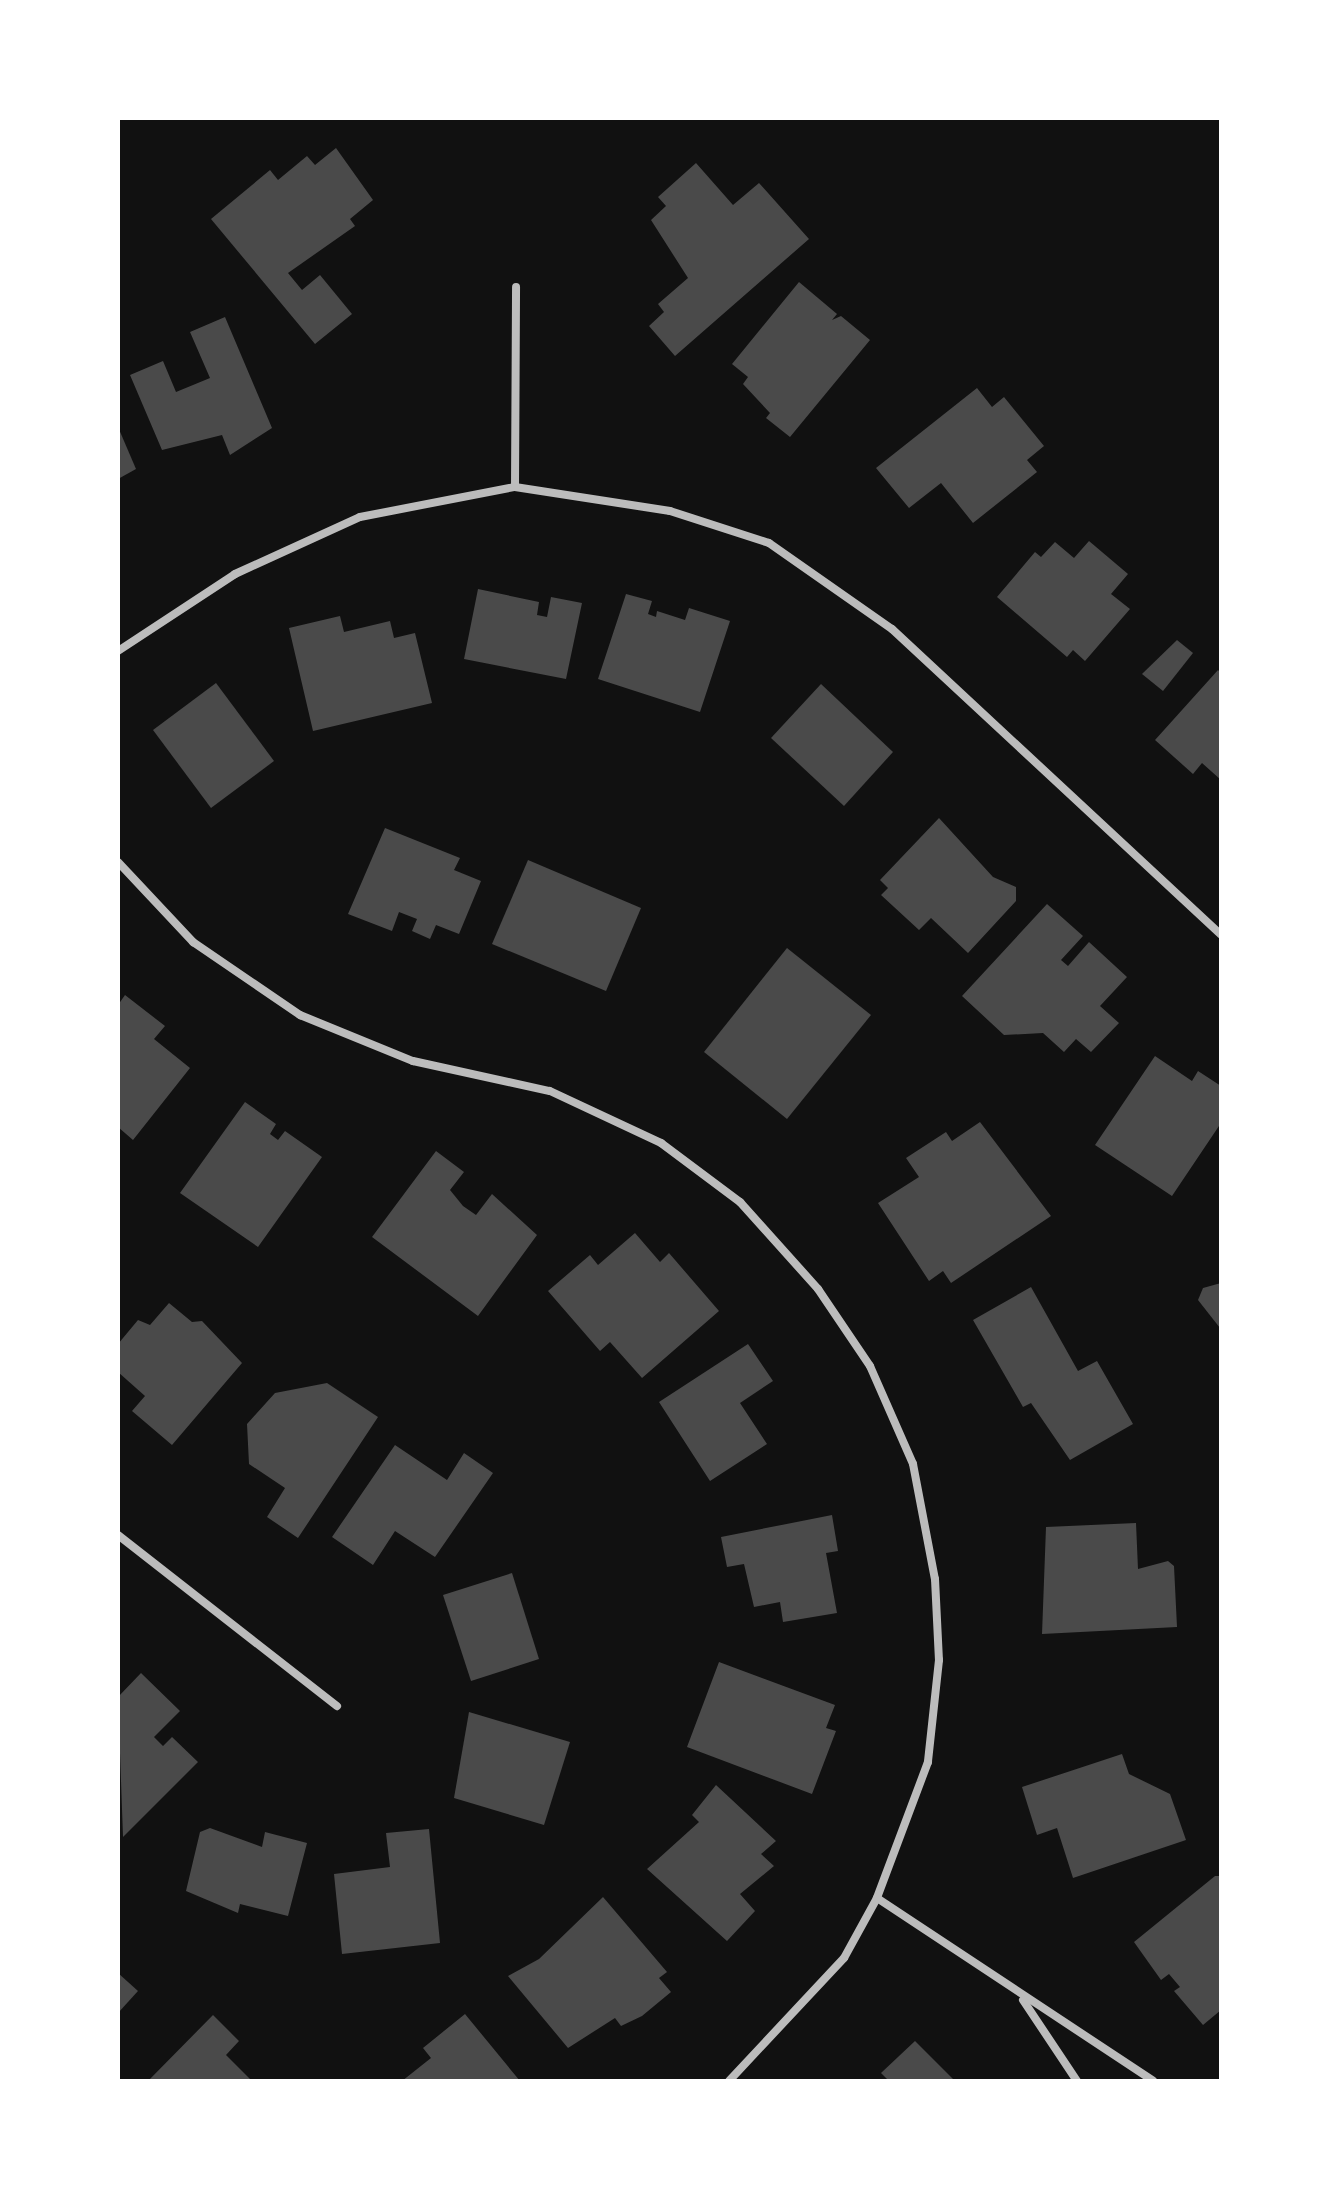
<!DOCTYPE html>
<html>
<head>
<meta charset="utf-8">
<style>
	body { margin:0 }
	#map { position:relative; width:1339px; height:2199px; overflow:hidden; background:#111; font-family:Lora,serif }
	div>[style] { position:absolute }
	.building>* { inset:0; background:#4a4a4a }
	.minor>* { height:8px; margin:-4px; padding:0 4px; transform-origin:4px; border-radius:4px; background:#bcbcbc }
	span { translate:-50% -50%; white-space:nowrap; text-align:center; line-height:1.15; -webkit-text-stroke:6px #fff; paint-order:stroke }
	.frame { position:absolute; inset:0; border:120px solid #fff; pointer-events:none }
</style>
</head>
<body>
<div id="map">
	<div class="building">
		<div style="clip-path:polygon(336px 148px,373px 200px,350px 219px,355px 226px,288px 273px,302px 290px,320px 275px,352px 314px,315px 344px,211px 219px,270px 170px,278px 180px,307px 156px,315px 165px)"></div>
		<div style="clip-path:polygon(696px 163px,733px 205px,759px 183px,809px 239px,675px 356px,649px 326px,664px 312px,658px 304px,688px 278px,651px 220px,666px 206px,658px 197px)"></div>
		<div style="clip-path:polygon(799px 282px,837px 314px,832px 320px,841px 316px,870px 340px,790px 437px,766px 418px,770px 413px,743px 384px,748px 377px,732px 364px)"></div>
		<div style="clip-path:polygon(225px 317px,272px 428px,230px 455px,222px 435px,162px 450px,130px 375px,163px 361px,176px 392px,210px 378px,190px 332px)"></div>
		<div style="clip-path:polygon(977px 388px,992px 407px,1004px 397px,1044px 446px,1027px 460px,1037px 472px,973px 523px,941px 483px,909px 508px,876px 468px)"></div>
		<div style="clip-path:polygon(118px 427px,136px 469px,118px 479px)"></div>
		<div style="clip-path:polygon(1089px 541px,1128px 574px,1111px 594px,1130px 609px,1085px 661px,1073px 650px,1067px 657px,997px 597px,1035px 552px,1041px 557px,1055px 542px,1074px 558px)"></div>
		<div style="clip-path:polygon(478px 589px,539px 602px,537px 615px,547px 617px,551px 597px,582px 603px,566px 679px,464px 659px)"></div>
		<div style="clip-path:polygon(626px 594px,652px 601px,648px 614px,656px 617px,657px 611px,685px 620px,689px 608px,730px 621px,700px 712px,598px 679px)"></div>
		<div style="clip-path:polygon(340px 616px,344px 632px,390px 621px,394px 638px,415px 633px,432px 703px,313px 731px,289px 628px)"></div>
		<div style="clip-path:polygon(1177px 640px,1193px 653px,1163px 691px,1142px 674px)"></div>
		<div style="clip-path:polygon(1218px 670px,1221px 673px,1221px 780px,1202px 763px,1193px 774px,1155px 740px)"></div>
		<div style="clip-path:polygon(216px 683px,274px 761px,211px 808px,153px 730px)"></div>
		<div style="clip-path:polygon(821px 684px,893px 752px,844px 806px,771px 738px)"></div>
		<div style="clip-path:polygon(939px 818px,993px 877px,1016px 887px,1016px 901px,968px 953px,931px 918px,919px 930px,881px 895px,888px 888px,880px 880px)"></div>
		<div style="clip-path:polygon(385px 828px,460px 858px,454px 870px,481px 881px,459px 934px,436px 925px,430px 939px,412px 931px,417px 919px,399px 912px,392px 931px,348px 914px)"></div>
		<div style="clip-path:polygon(528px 860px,641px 908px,606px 991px,492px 944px)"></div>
		<div style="clip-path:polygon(1047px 904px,1083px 936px,1061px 960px,1068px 966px,1089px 942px,1127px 977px,1100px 1006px,1119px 1023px,1091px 1052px,1076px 1039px,1064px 1052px,1043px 1033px,1004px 1035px,962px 996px)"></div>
		<div style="clip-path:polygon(787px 948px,871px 1015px,787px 1119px,704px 1052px)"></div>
		<div style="clip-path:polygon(125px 995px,165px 1026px,154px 1039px,190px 1068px,133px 1140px,118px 1127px,118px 1005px)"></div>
		<div style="clip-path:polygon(1155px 1056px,1192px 1081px,1198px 1071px,1221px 1086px,1221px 1123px,1172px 1196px,1095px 1145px)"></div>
		<div style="clip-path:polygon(245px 1102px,276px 1124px,270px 1134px,278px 1140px,285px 1131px,322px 1157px,258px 1247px,180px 1193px)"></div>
		<div style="clip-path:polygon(980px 1122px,1051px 1216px,951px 1283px,943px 1271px,929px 1281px,878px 1203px,919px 1177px,906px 1158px,946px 1132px,952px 1141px)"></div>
		<div style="clip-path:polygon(436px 1151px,464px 1172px,450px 1190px,463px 1206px,476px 1215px,492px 1194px,537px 1235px,478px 1316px,372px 1237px)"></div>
		<div style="clip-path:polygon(635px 1233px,660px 1262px,669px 1253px,719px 1311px,642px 1378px,610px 1342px,600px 1351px,548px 1291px,590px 1255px,598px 1265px)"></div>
		<div style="clip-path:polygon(1221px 1283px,1221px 1328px,1220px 1328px,1198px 1300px,1203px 1288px)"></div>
		<div style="clip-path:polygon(1031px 1287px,1078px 1371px,1097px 1361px,1133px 1424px,1070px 1460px,1031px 1403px,1023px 1407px,973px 1320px)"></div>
		<div style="clip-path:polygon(169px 1303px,192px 1322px,202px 1321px,242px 1363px,172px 1445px,132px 1411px,145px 1396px,118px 1372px,118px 1344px,138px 1320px,150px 1325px)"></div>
		<div style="clip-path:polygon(748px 1344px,773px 1381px,740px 1403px,767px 1444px,710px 1481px,659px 1402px)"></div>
		<div style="clip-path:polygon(327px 1383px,378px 1417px,298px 1538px,267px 1517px,285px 1488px,249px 1464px,247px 1424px,275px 1393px)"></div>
		<div style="clip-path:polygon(395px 1445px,447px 1480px,464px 1453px,493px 1473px,435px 1557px,395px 1531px,373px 1565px,332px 1537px)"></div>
		<div style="clip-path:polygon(832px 1515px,838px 1551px,826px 1553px,837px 1613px,783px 1622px,780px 1602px,754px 1607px,744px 1564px,727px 1567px,721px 1537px)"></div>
		<div style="clip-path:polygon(1136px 1523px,1138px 1569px,1168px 1561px,1174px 1566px,1177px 1627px,1042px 1634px,1046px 1527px)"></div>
		<div style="clip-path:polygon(512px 1573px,539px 1659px,471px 1681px,443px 1595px)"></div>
		<div style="clip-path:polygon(719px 1662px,835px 1705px,826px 1728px,836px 1731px,812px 1794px,687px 1747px)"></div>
		<div style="clip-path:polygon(141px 1673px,180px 1711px,154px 1737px,163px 1746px,172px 1737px,198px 1762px,123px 1837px,118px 1697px)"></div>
		<div style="clip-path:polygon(469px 1712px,570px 1742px,544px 1825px,454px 1798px)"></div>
		<div style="clip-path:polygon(1122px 1754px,1129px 1774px,1170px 1794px,1186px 1840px,1073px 1878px,1057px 1828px,1037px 1835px,1022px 1787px)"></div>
		<div style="clip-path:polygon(716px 1785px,776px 1841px,761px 1854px,774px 1866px,740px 1894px,755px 1911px,727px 1941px,647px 1869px,699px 1822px,692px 1815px)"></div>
		<div style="clip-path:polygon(210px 1828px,262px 1847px,265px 1832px,307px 1843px,288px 1916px,240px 1904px,238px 1913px,186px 1891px,200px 1832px)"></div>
		<div style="clip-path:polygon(429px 1829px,440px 1943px,342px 1954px,334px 1874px,390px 1867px,386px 1833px)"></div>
		<div style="clip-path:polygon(1215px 1876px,1221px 1876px,1221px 2010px,1203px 2025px,1174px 1991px,1180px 1987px,1169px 1974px,1161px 1980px,1134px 1942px)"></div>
		<div style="clip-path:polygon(603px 1897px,667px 1972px,659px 1978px,671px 1992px,642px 2016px,621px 2026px,615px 2018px,568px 2048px,508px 1976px,539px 1959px)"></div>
		<div style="clip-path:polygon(118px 1973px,138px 1991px,118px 2013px)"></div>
		<div style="clip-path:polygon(465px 2014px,520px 2081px,402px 2081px,431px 2058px,423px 2048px)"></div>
		<div style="clip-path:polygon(213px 2015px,239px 2041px,226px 2055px,252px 2081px,148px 2081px)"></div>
		<div style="clip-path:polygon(915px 2041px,955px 2081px,889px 2081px,881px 2073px)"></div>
	</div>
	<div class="minor">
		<div style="left:515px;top:487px;width:200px;rotate:-89.7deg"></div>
		<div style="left:118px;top:651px;width:140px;rotate:-33.3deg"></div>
		<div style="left:235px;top:574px;width:137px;rotate:-24.5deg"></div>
		<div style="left:360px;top:517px;width:158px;rotate:-11deg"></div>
		<div style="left:515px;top:487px;width:157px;rotate:8.8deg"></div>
		<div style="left:670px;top:511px;width:104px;rotate:17.9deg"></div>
		<div style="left:769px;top:543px;width:150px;rotate:35deg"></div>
		<div style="left:892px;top:629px;width:449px;rotate:42.9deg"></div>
		<div style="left:118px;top:862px;width:110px;rotate:46.8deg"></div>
		<div style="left:193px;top:942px;width:130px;rotate:34.3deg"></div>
		<div style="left:300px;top:1015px;width:122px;rotate:22.2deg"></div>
		<div style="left:413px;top:1061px;width:140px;rotate:12.4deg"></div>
		<div style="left:550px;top:1091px;width:123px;rotate:25.1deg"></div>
		<div style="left:661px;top:1143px;width:99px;rotate:36.8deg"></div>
		<div style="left:740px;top:1202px;width:117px;rotate:48.1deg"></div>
		<div style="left:818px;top:1289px;width:93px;rotate:56deg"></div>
		<div style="left:870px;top:1366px;width:107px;rotate:66.3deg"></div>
		<div style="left:913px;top:1464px;width:117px;rotate:79.2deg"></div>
		<div style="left:935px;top:1579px;width:81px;rotate:87.2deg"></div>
		<div style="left:939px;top:1660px;width:103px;rotate:96.2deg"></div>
		<div style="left:928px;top:1762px;width:145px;rotate:110.6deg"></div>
		<div style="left:877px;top:1898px;width:68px;rotate:118.8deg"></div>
		<div style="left:844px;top:1958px;width:168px;rotate:133.1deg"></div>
		<div style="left:118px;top:1535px;width:278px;rotate:38deg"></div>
		<div style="left:877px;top:1898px;width:331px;rotate:33.5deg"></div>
		<div style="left:1023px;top:2000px;width:97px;rotate:56.3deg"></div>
	</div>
	<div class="frame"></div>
</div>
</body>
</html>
